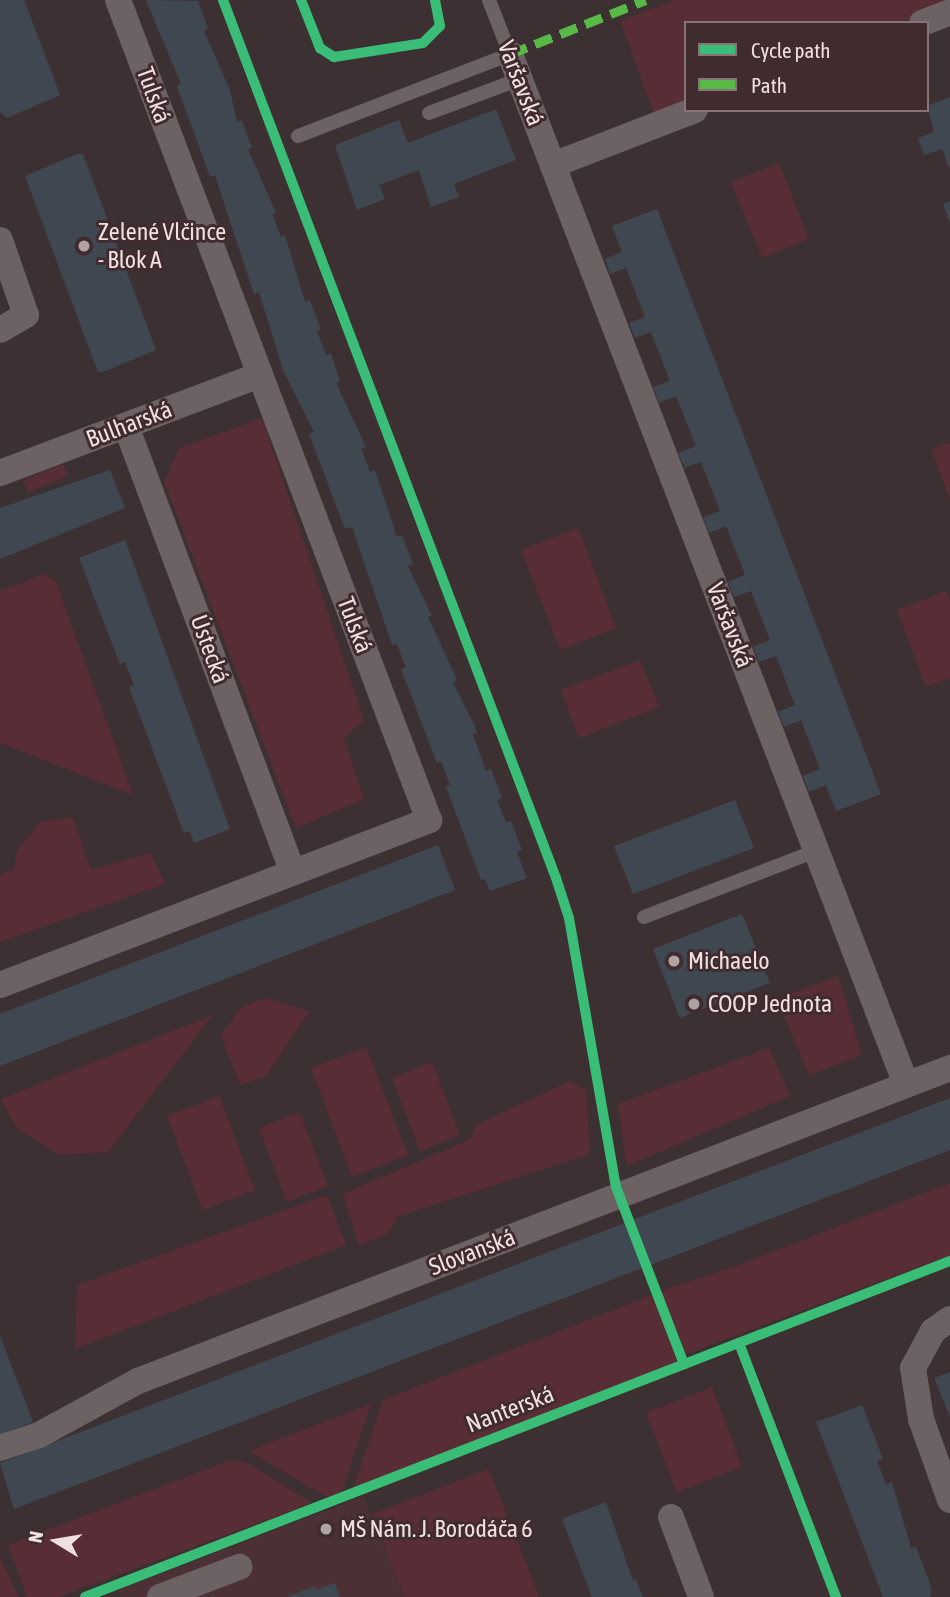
<!DOCTYPE html>
<html>
<head>
<meta charset="utf-8">
<style>
	body { margin:0 }
	#map { position:relative; width:950px; height:1597px; overflow:hidden; background:#3c3032; font-family:"Asap Condensed",sans-serif }
	div>[style] { position:absolute }
	.built>* { inset:0; background:#4b3135 }
	.green>* { inset:0; background:#592d35 }
	.building>* { inset:0; background:#3f4851 }
	.lane>* { height:14px; margin:-7px; padding:0 7px; transform-origin:7px; border-radius:7px; background:#6c6263 }
	.street>* { height:26px; margin:-13px; padding:0 13px; transform-origin:13px; border-radius:13px; background:#6c6263 }
	.quiet>* { height:9px; margin-top:-4.5px; transform-origin:0; background:repeating-linear-gradient(90deg,#58b947 0 18px,transparent 0 27px) }
	.cycleway>* { height:10px; margin:-5px; padding:0 5px; transform-origin:5px; border-radius:5px; background:#3abd76 }
	.dots>* { width:19px; height:19px; translate:-50% -50%; box-sizing:border-box; border:4px solid #402c2f; border-radius:50% }
	span { translate:-50% -50%; white-space:nowrap; text-align:center; line-height:1.15; -webkit-text-stroke:6px #402c2f; paint-order:stroke }
	.street-label { font-size:24px; color:#efe1e2 }
	.poi-label { font-size:24px; color:#efe1e2 }
	.left { translate:0 -50%; text-align:left }
	.legend { position:absolute; left:684px; top:21px; width:245px; height:91px; box-sizing:border-box; background:#402c2f; border:2px solid #867477; margin:0; padding:9px 12px; list-style:none; font-size:21px; color:#efe1e2 }
	.legend li { display:flex; align-items:center; gap:14px; height:35px }
	.legend b { width:35px; border:2px solid #867477 }
	.north { position:absolute; left:21px; top:1506px; width:70px; height:70px; -webkit-text-stroke:5px #402c2f; paint-order:stroke; rotate:281deg; font-size:19px; font-weight:700; line-height:28px; text-align:center; color:#efe1e2 }
	.north::after { content:''; display:block; margin:auto; width:24px; height:32px; background:#efe1e2; clip-path:polygon(50% 0,100% 100%,50% 72%,0 100%) }
</style>
</head>
<body>
<div id="map">
	<div class="built">
		<div style="clip-path:polygon(364px 1496px,403px 1597px,122px 1597px,119px 1590px)"></div>
	</div>
	<div class="green">
		<div style="clip-path:polygon(676px 0,950px 0,950px 3px,899px 23px,686px 23px,686px 105px,655px 116px,620px 21px)"></div>
		<div style="clip-path:polygon(779px 163px,809px 239px,762px 258px,731px 182px)"></div>
		<div style="clip-path:polygon(262px 418px,364px 720px,344px 738px,364px 799px,296px 828px,164px 481px,180px 448px)"></div>
		<div style="clip-path:polygon(950px 442px,950px 500px,931px 449px)"></div>
		<div style="clip-path:polygon(63px 464px,68px 476px,28px 492px,23px 480px)"></div>
		<div style="clip-path:polygon(578px 528px,616px 628px,560px 650px,521px 550px)"></div>
		<div style="clip-path:polygon(45px 574px,56px 582px,133px 795px,0 743px,0 591px)"></div>
		<div style="clip-path:polygon(946px 591px,950px 602px,950px 678px,926px 687px,897px 610px)"></div>
		<div style="clip-path:polygon(640px 660px,659px 707px,579px 738px,561px 690px)"></div>
		<div style="clip-path:polygon(73px 818px,91px 870px,151px 853px,165px 884px,0 942px,0 875px,14px 868px,17px 851px,40px 822px)"></div>
		<div style="clip-path:polygon(838px 976px,862px 1055px,809px 1075px,777px 999px)"></div>
		<div style="clip-path:polygon(264px 998px,310px 1011px,266px 1076px,240px 1085px,221px 1036px,240px 1008px)"></div>
		<div style="clip-path:polygon(213px 1015px,107px 1153px,58px 1154px,17px 1128px,1px 1099px)"></div>
		<div style="clip-path:polygon(366px 1047px,408px 1155px,352px 1177px,311px 1068px)"></div>
		<div style="clip-path:polygon(769px 1048px,790px 1096px,627px 1166px,618px 1104px)"></div>
		<div style="clip-path:polygon(432px 1062px,460px 1135px,420px 1151px,392px 1078px)"></div>
		<div style="clip-path:polygon(570px 1081px,586px 1090px,590px 1154px,397px 1217px,388px 1234px,359px 1245px,343px 1194px,471px 1139px,476px 1125px)"></div>
		<div style="clip-path:polygon(219px 1096px,255px 1190px,203px 1210px,167px 1116px)"></div>
		<div style="clip-path:polygon(294px 1114px,301px 1115px,328px 1186px,287px 1202px,259px 1128px)"></div>
		<div style="clip-path:polygon(950px 1183px,950px 1255px,686px 1354px,661px 1291px,739px 1265px)"></div>
		<div style="clip-path:polygon(327px 1195px,346px 1245px,75px 1349px,77px 1285px)"></div>
		<div style="clip-path:polygon(652px 1295px,677px 1362px,353px 1489px,383px 1400px)"></div>
		<div style="clip-path:polygon(712px 1387px,742px 1467px,677px 1492px,646px 1413px)"></div>
		<div style="clip-path:polygon(371px 1404px,342px 1492px,327px 1497px,249px 1451px)"></div>
		<div style="clip-path:polygon(231px 1460px,247px 1463px,312px 1503px,58px 1597px,27px 1597px,8px 1545px)"></div>
		<div style="clip-path:polygon(489px 1469px,539px 1597px,404px 1597px,372px 1514px)"></div>
		<div style="clip-path:polygon(0 1556px,18px 1597px,0 1597px)"></div>
	</div>
	<div class="building">
		<div style="clip-path:polygon(0 0,24px 0,60px 95px,7px 118px,0 112px)"></div>
		<div style="clip-path:polygon(146px 0,198px 1px,208px 29px,204px 31px,230px 90px,237px 122px,242px 120px,252px 148px,248px 149px,276px 213px,272px 214px,281px 237px,285px 235px,305px 302px,310px 300px,321px 330px,317px 331px,324px 349px,326px 355px,331px 353px,340px 382px,336px 383px,366px 447px,361px 448px,370px 472px,375px 470px,397px 537px,402px 535px,409px 554px,413px 564px,408px 566px,432px 616px,428px 617px,454px 673px,457px 681px,453px 683px,474px 724px,477px 733px,473px 734px,486px 771px,491px 769px,502px 798px,497px 800px,506px 823px,511px 821px,522px 850px,517px 852px,527px 878px,490px 891px,485px 879px,481px 880px,446px 787px,450px 785px,441px 761px,437px 763px,401px 669px,406px 668px,397px 644px,392px 645px,352px 527px,345px 529px,309px 434px,314px 432px,283px 370px,259px 292px,254px 294px,215px 175px,210px 177px,177px 86px,181px 84px)"></div>
		<div style="clip-path:polygon(950px 97px,950px 170px,942px 149px,924px 155px,918px 138px,934px 132px,927px 106px)"></div>
		<div style="clip-path:polygon(496px 109px,516px 160px,454px 184px,459px 197px,431px 207px,419px 170px,379px 185px,385px 199px,357px 210px,335px 145px,399px 120px,408px 143px)"></div>
		<div style="clip-path:polygon(77px 154px,83px 154px,156px 350px,103px 372px,98px 372px,25px 176px)"></div>
		<div style="clip-path:polygon(950px 201px,950px 223px,943px 204px)"></div>
		<div style="clip-path:polygon(657px 209px,881px 794px,836px 811px,826px 785px,809px 792px,803px 776px,820px 769px,801px 720px,784px 727px,778px 712px,795px 705px,776px 656px,759px 662px,753px 647px,770px 640px,751px 591px,734px 597px,728px 582px,745px 575px,726px 526px,709px 533px,703px 517px,720px 511px,701px 462px,685px 468px,678px 453px,696px 446px,676px 396px,659px 403px,653px 387px,670px 381px,651px 332px,635px 338px,629px 323px,645px 317px,626px 268px,610px 274px,605px 259px,622px 252px,612px 226px)"></div>
		<div style="clip-path:polygon(110px 470px,125px 508px,0 559px,0 508px)"></div>
		<div style="clip-path:polygon(125px 540px,230px 829px,194px 843px,190px 831px,184px 833px,129px 687px,134px 685px,125px 662px,120px 664px,79px 558px)"></div>
		<div style="clip-path:polygon(735px 800px,754px 848px,633px 894px,614px 846px)"></div>
		<div style="clip-path:polygon(438px 845px,455px 890px,0 1066px,0 1014px)"></div>
		<div style="clip-path:polygon(742px 914px,770px 983px,680px 1018px,653px 949px)"></div>
		<div style="clip-path:polygon(950px 1098px,950px 1150px,14px 1509px,0 1463px)"></div>
		<div style="clip-path:polygon(0 1336px,33px 1422px,0 1435px)"></div>
		<div style="clip-path:polygon(950px 1372px,950px 1417px,934px 1378px)"></div>
		<div style="clip-path:polygon(862px 1405px,883px 1459px,877px 1461px,886px 1484px,892px 1482px,911px 1548px,916px 1547px,932px 1589px,930px 1597px,883px 1597px,816px 1422px)"></div>
		<div style="clip-path:polygon(606px 1502px,633px 1581px,636px 1580px,643px 1597px,592px 1597px,562px 1519px)"></div>
		<div style="clip-path:polygon(335px 1583px,340px 1597px,287px 1597px,315px 1586px,316px 1590px)"></div>
	</div>
	<div class="lane">
		<div style="left:429px;top:113px;width:97px;rotate:-20.5deg"></div>
		<div style="left:298px;top:136px;width:227px;rotate:-21.1deg"></div>
		<div style="left:510px;top:54px;width:58px;rotate:-111.3deg"></div>
		<div style="left:644px;top:917px;width:184px;rotate:-21deg"></div>
	</div>
	<div class="street">
		<div style="left:922px;top:23px;width:30px;rotate:-21deg"></div>
		<div style="left:510px;top:54px;width:1104px;rotate:68.97deg"></div>
		<div style="left:553px;top:165px;width:152px;rotate:-21.2deg"></div>
		<div style="left:0;top:240px;width:79px;rotate:70.9deg"></div>
		<div style="left:26px;top:315px;width:30px;rotate:150deg"></div>
		<div style="left:126px;top:426px;width:476px;rotate:69.5deg"></div>
		<div style="left:0;top:473px;width:277px;rotate:-20.7deg"></div>
		<div style="left:0;top:985px;width:460px;rotate:-21deg"></div>
		<div style="left:429px;top:820px;width:877px;rotate:-110.77deg"></div>
		<div style="left:950px;top:1319px;width:21px;rotate:145deg"></div>
		<div style="left:933px;top:1331px;width:42px;rotate:118.4deg"></div>
		<div style="left:913px;top:1368px;width:52px;rotate:81.1deg"></div>
		<div style="left:921px;top:1419px;width:86px;rotate:70.3deg"></div>
		<div style="left:0;top:1448px;width:41px;rotate:-18.4deg"></div>
		<div style="left:39px;top:1435px;width:113px;rotate:-28.6deg"></div>
		<div style="left:138px;top:1381px;width:870px;rotate:-21.08deg"></div>
		<div style="left:671px;top:1517px;width:85px;rotate:69.4deg"></div>
		<div style="left:160px;top:1597px;width:85px;rotate:-20.8deg"></div>
	</div>
	<div class="quiet">
		<div style="left:510px;top:54px;width:146px;rotate:-21.7deg"></div>
	</div>
	<div class="cycleway">
		<div style="left:223px;top:0;width:939px;rotate:69.23deg"></div>
		<div style="left:556px;top:878px;width:42px;rotate:72deg"></div>
		<div style="left:569px;top:918px;width:273px;rotate:80.1deg"></div>
		<div style="left:616px;top:1187px;width:190px;rotate:69deg"></div>
		<div style="left:301px;top:0;width:52px;rotate:68.4deg"></div>
		<div style="left:320px;top:48px;width:17px;rotate:33deg"></div>
		<div style="left:334px;top:57px;width:90px;rotate:-8.9deg"></div>
		<div style="left:423px;top:43px;width:24px;rotate:-45deg"></div>
		<div style="left:440px;top:26px;width:26px;rotate:-101deg"></div>
		<div style="left:739px;top:1343px;width:272px;rotate:69.1deg"></div>
		<div style="left:85px;top:1597px;width:928px;rotate:-21.23deg"></div>
	</div>
	<div class="dots">
		<div style="left:84px;top:246px;background:#b0a3a4"></div>
		<div style="left:674px;top:961px;background:#b0a3a4"></div>
		<div style="left:694px;top:1004px;background:#b0a3a4"></div>
		<div style="left:326px;top:1529px;background:#b0a3a4"></div>
	</div>
	<div class="street-label">
		<span style="left:521px;top:83px;rotate:69deg">Varšavská</span>
		<span style="left:154px;top:95px;rotate:70deg">Tulská</span>
		<span style="left:129px;top:424px;rotate:-21deg">Bulharská</span>
		<span style="left:355px;top:625px;rotate:69deg">Tulská</span>
		<span style="left:730px;top:625px;rotate:69deg">Varšavská</span>
		<span style="left:210px;top:649px;rotate:70deg">Ústecká</span>
		<span style="left:472px;top:1252px;rotate:-21deg">Slovanská</span>
		<span style="left:510px;top:1409px;rotate:-21deg">Nanterská</span>
	</div>
	<div class="poi-label">
		<span class="left" style="left:98px;top:246px">Zelené Vlčince<br>- Blok A</span>
		<span class="left" style="left:688px;top:961px">Michaelo</span>
		<span class="left" style="left:708px;top:1004px">COOP Jednota</span>
		<span class="left" style="left:340px;top:1529px">MŠ Nám. J. Borodáča 6</span>
	</div>
	<ul class="legend">
	<li><b style="height:9px;background:#3abd76"></b>Cycle path</li>
	<li><b style="height:9px;background:#58b947"></b>Path</li>
	</ul>
	<div class="north">N</div>
</div>
</body>
</html>
